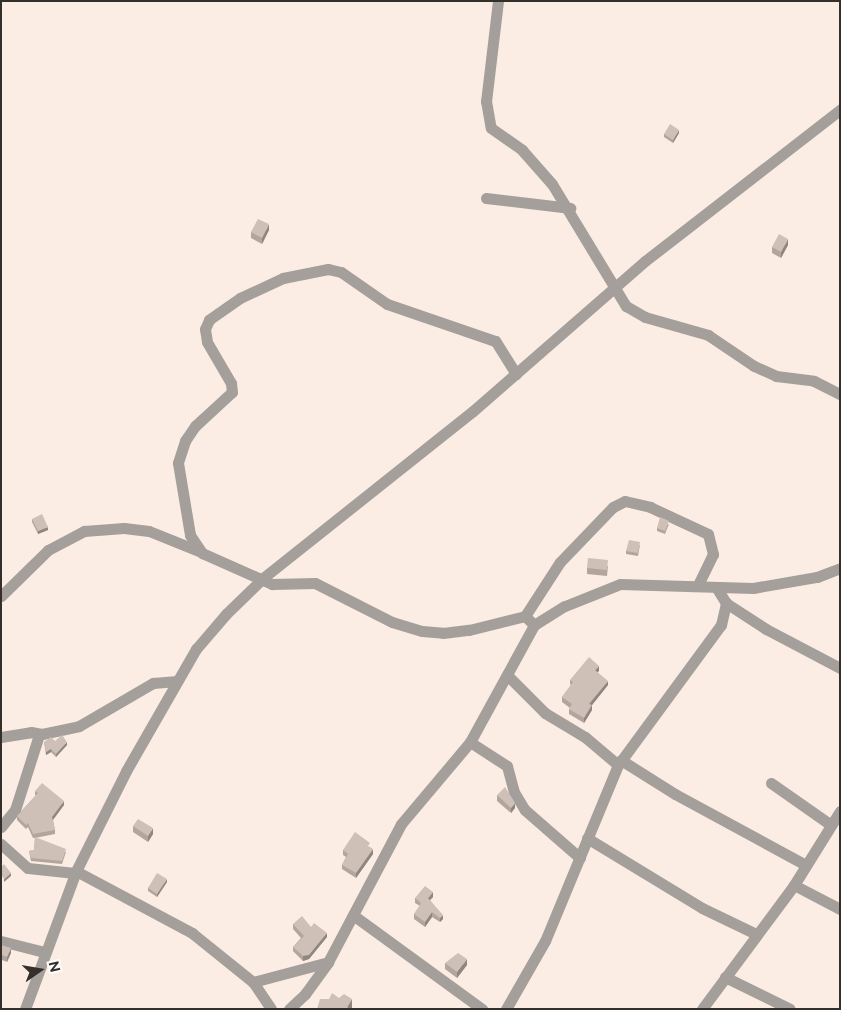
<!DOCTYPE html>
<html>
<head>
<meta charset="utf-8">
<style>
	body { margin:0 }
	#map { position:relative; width:841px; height:1010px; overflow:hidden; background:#fcede4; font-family:Raleway,sans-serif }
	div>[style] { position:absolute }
	.minor>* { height:11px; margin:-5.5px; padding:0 5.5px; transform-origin:5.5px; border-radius:5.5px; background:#a59f9b }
	.wall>* { inset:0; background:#b1a59d }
	.shaded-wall>* { inset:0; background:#908680 }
	.building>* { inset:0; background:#cec0b7 }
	span { translate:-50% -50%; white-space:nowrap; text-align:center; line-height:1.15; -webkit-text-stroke:4px #fff; paint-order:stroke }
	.frame { position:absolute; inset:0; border:2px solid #342f2b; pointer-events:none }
	.north { position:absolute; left:15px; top:945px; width:50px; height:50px; -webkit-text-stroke:4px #fff; paint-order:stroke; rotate:77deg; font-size:14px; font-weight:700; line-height:20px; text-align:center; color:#342f2b }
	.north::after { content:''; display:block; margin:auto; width:18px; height:22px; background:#342f2b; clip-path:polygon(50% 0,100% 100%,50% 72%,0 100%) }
</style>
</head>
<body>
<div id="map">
	<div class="minor">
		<div style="left:498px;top:1px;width:101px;rotate:96.8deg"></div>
		<div style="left:486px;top:101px;width:27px;rotate:80deg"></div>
		<div style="left:491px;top:128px;width:38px;rotate:35deg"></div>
		<div style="left:522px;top:150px;width:45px;rotate:48.6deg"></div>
		<div style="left:552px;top:184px;width:143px;rotate:58.8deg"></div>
		<div style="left:626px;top:306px;width:22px;rotate:30deg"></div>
		<div style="left:645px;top:317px;width:66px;rotate:15.9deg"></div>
		<div style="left:708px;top:335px;width:55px;rotate:34deg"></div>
		<div style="left:754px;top:366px;width:24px;rotate:24deg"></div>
		<div style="left:776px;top:376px;width:38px;rotate:7deg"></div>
		<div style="left:814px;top:381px;width:29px;rotate:27deg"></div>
		<div style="left:486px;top:198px;width:85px;rotate:6.8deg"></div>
		<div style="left:516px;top:374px;width:39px;rotate:-122deg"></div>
		<div style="left:495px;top:341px;width:114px;rotate:-161.1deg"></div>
		<div style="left:387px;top:304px;width:56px;rotate:-145.2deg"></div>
		<div style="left:341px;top:272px;width:13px;rotate:-167deg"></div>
		<div style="left:328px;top:269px;width:46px;rotate:168.7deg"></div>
		<div style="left:283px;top:278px;width:47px;rotate:155.1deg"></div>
		<div style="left:240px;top:298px;width:38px;rotate:145deg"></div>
		<div style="left:209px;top:320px;width:10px;rotate:114deg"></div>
		<div style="left:205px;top:329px;width:13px;rotate:81deg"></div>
		<div style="left:207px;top:342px;width:48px;rotate:59.7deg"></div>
		<div style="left:231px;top:383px;width:9px;rotate:84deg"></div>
		<div style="left:232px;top:392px;width:50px;rotate:137.4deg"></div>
		<div style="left:195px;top:426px;width:18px;rotate:124deg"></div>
		<div style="left:185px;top:441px;width:23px;rotate:108deg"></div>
		<div style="left:178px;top:463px;width:73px;rotate:80.5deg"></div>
		<div style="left:190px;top:535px;width:22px;rotate:56deg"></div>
		<div style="left:202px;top:553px;width:77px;rotate:23.9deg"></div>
		<div style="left:272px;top:584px;width:43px;rotate:-1.3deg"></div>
		<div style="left:315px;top:583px;width:86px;rotate:26.9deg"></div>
		<div style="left:392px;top:622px;width:31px;rotate:17deg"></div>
		<div style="left:422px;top:631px;width:21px;rotate:5deg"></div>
		<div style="left:443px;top:633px;width:26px;rotate:-7deg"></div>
		<div style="left:469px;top:630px;width:58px;rotate:-14deg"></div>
		<div style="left:525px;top:616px;width:13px;rotate:45deg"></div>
		<div style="left:1px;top:596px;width:66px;rotate:-44.4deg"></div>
		<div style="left:48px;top:550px;width:41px;rotate:-27.8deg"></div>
		<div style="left:84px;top:531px;width:40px;rotate:-4.3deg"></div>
		<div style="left:124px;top:528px;width:25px;rotate:7deg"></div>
		<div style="left:149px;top:531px;width:54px;rotate:21.8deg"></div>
		<div style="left:726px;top:603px;width:48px;rotate:33deg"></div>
		<div style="left:766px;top:629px;width:84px;rotate:27.8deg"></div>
		<div style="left:525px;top:616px;width:64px;rotate:-57.1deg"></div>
		<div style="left:560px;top:562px;width:76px;rotate:-46.1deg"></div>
		<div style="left:613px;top:507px;width:13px;rotate:-27deg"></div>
		<div style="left:625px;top:501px;width:26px;rotate:13deg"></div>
		<div style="left:650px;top:507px;width:64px;rotate:25deg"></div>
		<div style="left:708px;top:534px;width:21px;rotate:76deg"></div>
		<div style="left:713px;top:554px;width:34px;rotate:116deg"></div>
		<div style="left:507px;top:675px;width:54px;rotate:45deg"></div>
		<div style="left:545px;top:713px;width:47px;rotate:31deg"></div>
		<div style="left:585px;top:737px;width:43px;rotate:40.3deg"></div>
		<div style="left:1px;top:737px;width:30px;rotate:-9deg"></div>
		<div style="left:31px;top:732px;width:11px;rotate:10deg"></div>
		<div style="left:42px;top:734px;width:38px;rotate:-12deg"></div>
		<div style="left:79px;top:726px;width:86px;rotate:-30.2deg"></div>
		<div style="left:153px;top:683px;width:24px;rotate:-5deg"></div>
		<div style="left:470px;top:742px;width:44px;rotate:33deg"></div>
		<div style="left:507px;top:766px;width:27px;rotate:75deg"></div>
		<div style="left:514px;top:792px;width:21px;rotate:59deg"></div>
		<div style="left:525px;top:810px;width:73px;rotate:41.1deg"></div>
		<div style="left:621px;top:760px;width:64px;rotate:32.2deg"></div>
		<div style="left:675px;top:794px;width:149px;rotate:28.5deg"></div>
		<div style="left:771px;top:783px;width:73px;rotate:35deg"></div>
		<div style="left:1px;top:827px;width:22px;rotate:-51deg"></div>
		<div style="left:15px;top:810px;width:79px;rotate:-72.3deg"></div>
		<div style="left:587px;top:838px;width:135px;rotate:31.3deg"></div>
		<div style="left:702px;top:908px;width:60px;rotate:25.7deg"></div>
		<div style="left:1px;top:844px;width:36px;rotate:42deg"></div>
		<div style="left:28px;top:868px;width:47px;rotate:6.1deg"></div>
		<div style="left:76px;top:871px;width:132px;rotate:28.1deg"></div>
		<div style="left:192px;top:933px;width:78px;rotate:38.8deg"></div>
		<div style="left:253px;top:982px;width:32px;rotate:56deg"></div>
		<div style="left:794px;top:885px;width:52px;rotate:27.6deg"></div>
		<div style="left:353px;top:915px;width:160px;rotate:36.1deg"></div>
		<div style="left:1px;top:941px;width:44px;rotate:14.3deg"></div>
		<div style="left:725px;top:977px;width:72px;rotate:26.2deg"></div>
		<div style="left:253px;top:982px;width:78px;rotate:-14.9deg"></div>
		<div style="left:25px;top:1009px;width:147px;rotate:-69.7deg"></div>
		<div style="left:76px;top:871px;width:112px;rotate:-63.4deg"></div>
		<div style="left:126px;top:771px;width:141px;rotate:-60.2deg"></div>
		<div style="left:196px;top:649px;width:46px;rotate:-49.4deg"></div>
		<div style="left:226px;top:614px;width:52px;rotate:-44.2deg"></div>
		<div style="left:263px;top:578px;width:268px;rotate:-38.5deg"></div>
		<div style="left:473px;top:411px;width:228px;rotate:-41.1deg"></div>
		<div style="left:645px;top:261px;width:247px;rotate:-37.8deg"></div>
		<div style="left:289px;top:1009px;width:22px;rotate:-43deg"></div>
		<div style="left:305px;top:994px;width:39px;rotate:-54deg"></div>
		<div style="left:328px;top:962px;width:156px;rotate:-62.1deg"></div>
		<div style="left:401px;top:824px;width:107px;rotate:-49.9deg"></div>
		<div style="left:470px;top:742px;width:133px;rotate:-61.3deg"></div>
		<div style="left:534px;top:625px;width:36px;rotate:-32deg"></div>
		<div style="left:565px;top:606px;width:59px;rotate:-21.8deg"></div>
		<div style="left:620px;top:584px;width:133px;rotate:1.7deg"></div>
		<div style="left:753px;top:588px;width:65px;rotate:-9.8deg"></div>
		<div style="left:817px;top:577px;width:25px;rotate:-21deg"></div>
		<div style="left:506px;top:1009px;width:78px;rotate:-60.2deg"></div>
		<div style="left:545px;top:941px;width:191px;rotate:-67.5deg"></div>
		<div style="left:618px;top:765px;width:174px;rotate:-53.7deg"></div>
		<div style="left:721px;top:625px;width:23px;rotate:-77deg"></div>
		<div style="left:726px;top:603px;width:19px;rotate:-122deg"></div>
		<div style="left:702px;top:1009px;width:154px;rotate:-53.4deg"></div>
		<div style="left:794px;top:885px;width:87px;rotate:-58.1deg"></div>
	</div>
	<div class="wall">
		<div style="clip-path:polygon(679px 133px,673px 143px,664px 137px,664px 134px)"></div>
		<div style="clip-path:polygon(269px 230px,262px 244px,251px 238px,251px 232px)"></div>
		<div style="clip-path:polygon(788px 245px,781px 258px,772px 253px,772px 247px)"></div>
		<div style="clip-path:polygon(32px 519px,48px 530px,38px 534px,32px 522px)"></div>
		<div style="clip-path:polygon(669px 524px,665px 534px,657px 531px,657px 528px)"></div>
		<div style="clip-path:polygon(640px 545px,638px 556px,626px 554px,626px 551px)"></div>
		<div style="clip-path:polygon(608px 566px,607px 576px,587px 574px,587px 568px)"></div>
		<div style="clip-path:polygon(599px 671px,597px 672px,608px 685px,592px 705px,592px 710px,584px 723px,569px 714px,569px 709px,570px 708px,562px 702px,562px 697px,571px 685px,570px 684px,570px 680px)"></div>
		<div style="clip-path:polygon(55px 741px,67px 745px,56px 757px,51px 752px,46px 755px,44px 742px)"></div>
		<div style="clip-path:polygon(35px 791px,64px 805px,53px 820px,55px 830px,55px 834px,35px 838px,66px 852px,62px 864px,31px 861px,29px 851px,34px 850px,35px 838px,33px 838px,28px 827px,26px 829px,17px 820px,17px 816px,36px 795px,35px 795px)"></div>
		<div style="clip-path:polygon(497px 795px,515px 808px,511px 813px,497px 801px)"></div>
		<div style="clip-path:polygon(133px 826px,153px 834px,148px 842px,133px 832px)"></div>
		<div style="clip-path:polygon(370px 847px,373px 854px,356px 878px,342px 869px,342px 865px,346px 857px,343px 855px,343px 850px)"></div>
		<div style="clip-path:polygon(167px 882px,157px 897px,148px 891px,148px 888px)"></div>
		<div style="clip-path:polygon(433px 897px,430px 900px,443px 919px,440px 922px,432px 917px,425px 927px,414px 919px,414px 914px,420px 906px,415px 903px,415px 898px)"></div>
		<div style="clip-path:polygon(293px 924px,311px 927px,327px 937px,309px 959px,303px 961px,293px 951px,293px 947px,301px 938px,293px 929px)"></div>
		<div style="clip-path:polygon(1px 945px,11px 953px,7px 962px,2px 960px)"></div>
		<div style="clip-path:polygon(445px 963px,467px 965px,457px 978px,445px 969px)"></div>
	</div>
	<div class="shaded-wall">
		<div style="clip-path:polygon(679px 130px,679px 133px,673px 143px,673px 140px)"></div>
		<div style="clip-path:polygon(269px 224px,269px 230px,262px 244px,262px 238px)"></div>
		<div style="clip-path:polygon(788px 239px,788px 245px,781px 258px,781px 252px)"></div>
		<div style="clip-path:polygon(48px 527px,48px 530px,38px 534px,38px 531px)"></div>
		<div style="clip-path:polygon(599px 666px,599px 671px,595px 675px,595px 670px)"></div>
		<div style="clip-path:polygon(608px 681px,608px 685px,592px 705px,592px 710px,584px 723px,584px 718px,589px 704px)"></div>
		<div style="clip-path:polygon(67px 742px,67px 745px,56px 757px,56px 754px)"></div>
		<div style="clip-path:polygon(51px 749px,51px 752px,46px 755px,46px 752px)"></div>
		<div style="clip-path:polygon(64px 801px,64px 805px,52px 821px,52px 817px)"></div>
		<div style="clip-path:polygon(515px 803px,515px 808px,511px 813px,511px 808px)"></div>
		<div style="clip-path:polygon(153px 828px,153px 834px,148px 842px,148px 836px)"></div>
		<div style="clip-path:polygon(373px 849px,373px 854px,356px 878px,356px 873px)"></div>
		<div style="clip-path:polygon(11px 873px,11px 876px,4px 882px,4px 879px)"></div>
		<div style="clip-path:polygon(167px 879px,167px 882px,157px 897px,157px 894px)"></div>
		<div style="clip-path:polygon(433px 892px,433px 897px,428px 902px,428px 898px)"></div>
		<div style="clip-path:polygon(432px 912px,432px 917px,425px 927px,425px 922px)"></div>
		<div style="clip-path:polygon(443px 915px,443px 919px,440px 922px,440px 918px)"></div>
		<div style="clip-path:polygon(327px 933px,327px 937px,309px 959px,303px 961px,303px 956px)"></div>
		<div style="clip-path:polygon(11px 948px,11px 953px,7px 962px,7px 957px)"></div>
		<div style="clip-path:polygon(467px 959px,467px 965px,457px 978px,457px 972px)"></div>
		<div style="clip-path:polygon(352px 999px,352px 1008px,351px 1009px,347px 1009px,347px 1007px)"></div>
	</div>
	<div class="building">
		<div style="clip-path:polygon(670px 124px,679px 130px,673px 140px,664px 134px)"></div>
		<div style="clip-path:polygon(258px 219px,269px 224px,262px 238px,251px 232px)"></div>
		<div style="clip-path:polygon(779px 234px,788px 239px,781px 252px,772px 247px)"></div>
		<div style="clip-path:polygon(42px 514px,48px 527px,38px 531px,32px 519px)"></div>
		<div style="clip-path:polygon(660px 517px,669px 521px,665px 531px,657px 528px)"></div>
		<div style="clip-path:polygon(629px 540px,640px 542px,638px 553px,626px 551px)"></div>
		<div style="clip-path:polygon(588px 558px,608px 560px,607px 570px,587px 568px)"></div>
		<div style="clip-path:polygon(589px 657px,599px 666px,595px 670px,608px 681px,589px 704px,592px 705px,584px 718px,569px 709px,572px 704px,562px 697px,573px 682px,570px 680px)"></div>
		<div style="clip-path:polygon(62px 735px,67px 742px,56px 754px,51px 749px,46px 752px,44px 742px,51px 737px,55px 741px)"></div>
		<div style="clip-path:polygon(42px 783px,64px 801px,52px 817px,55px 830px,33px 834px,28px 823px,26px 825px,17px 816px,38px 793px,35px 791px)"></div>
		<div style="clip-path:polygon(505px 787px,515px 803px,511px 808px,497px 795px)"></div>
		<div style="clip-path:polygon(138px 819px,153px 828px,148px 836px,133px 826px)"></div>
		<div style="clip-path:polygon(355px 832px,370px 843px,368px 846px,373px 849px,356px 873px,342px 865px,348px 854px,343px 850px)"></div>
		<div style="clip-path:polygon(35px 837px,66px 849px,62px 861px,31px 858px,29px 851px,34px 850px)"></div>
		<div style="clip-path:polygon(4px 864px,11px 873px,4px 879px,1px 875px,1px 867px)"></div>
		<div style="clip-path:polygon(157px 873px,167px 879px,157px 894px,148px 888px)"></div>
		<div style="clip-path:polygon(425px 886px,433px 892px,428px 898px,443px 915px,440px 918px,432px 912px,425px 922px,414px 914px,421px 903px,415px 898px)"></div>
		<div style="clip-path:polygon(302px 916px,311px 927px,314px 923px,327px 933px,309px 955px,303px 956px,293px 947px,304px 936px,293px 924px)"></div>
		<div style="clip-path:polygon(1px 945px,11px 948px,7px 957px,2px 955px,1px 959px)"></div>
		<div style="clip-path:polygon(458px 953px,467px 959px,457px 972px,445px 963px)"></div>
		<div style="clip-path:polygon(332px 993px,339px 998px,344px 994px,352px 999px,347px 1007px,350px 1009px,317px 1009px,320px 999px,329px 999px)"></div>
	</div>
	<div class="frame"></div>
	<div class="north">N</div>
</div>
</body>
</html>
